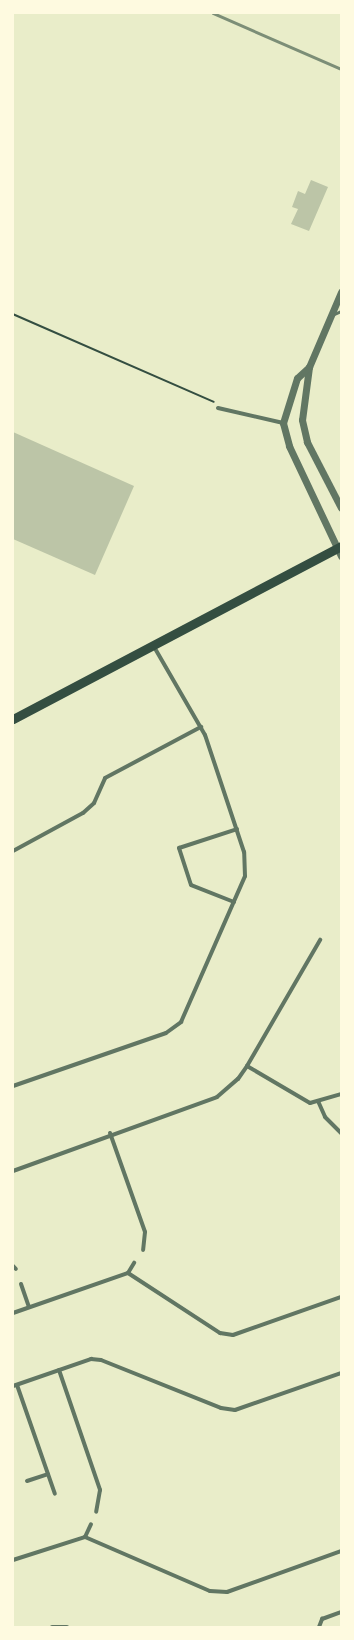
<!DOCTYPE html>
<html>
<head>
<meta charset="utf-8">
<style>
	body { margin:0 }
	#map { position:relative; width:354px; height:1640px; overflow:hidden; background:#e9edc9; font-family:"Crimson Pro",serif }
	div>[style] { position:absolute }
	.building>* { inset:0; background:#bcc5a7 }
	.path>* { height:1.5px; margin:-0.75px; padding:0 0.75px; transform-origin:0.75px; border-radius:0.75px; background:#344e41 }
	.service>* { height:3px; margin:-1.5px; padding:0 1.5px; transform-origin:1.5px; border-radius:1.5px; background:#617663 }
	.minor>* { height:4px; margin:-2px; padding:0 2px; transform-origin:2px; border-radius:2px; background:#617663 }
	.tertiary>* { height:7px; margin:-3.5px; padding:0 3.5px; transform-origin:3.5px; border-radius:3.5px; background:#617663 }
	.primary>* { height:9px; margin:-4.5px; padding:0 4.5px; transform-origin:4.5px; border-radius:4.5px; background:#344e41 }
	.rail>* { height:2.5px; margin:-1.25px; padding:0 1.25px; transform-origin:1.25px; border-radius:1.25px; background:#7c8e77 }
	span { translate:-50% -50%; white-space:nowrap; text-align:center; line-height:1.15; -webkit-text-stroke:3px #fefae0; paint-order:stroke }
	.frame { position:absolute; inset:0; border:14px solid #fefae0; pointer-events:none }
</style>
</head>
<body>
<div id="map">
	<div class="building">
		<div style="clip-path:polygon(311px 180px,328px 187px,309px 231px,291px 224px,298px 209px,292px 207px,298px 191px,305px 194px)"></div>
		<div style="clip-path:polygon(13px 432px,134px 486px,95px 575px,13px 539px)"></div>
	</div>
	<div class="path">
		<div style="left:13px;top:314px;width:219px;rotate:23.6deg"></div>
	</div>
	<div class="service">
		<div style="left:332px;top:315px;width:10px;rotate:-24deg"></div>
	</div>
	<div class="minor">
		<div style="left:218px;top:408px;width:67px;rotate:13deg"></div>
		<div style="left:13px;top:851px;width:80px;rotate:-28.5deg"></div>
		<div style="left:83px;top:813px;width:15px;rotate:-42deg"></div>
		<div style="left:94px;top:803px;width:27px;rotate:-66deg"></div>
		<div style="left:105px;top:778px;width:109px;rotate:-28deg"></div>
		<div style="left:234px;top:902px;width:46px;rotate:-158.4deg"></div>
		<div style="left:191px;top:885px;width:39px;rotate:-108deg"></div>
		<div style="left:179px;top:848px;width:61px;rotate:-18.1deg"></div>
		<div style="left:247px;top:1066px;width:146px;rotate:-59.9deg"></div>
		<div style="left:13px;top:1086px;width:162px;rotate:-19.1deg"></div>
		<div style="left:166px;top:1033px;width:19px;rotate:-36deg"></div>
		<div style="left:181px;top:1022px;width:159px;rotate:-66.3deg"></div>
		<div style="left:245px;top:876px;width:24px;rotate:-92deg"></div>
		<div style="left:244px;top:852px;width:123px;rotate:-108.4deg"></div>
		<div style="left:205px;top:735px;width:104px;rotate:-120deg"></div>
		<div style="left:318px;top:1101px;width:17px;rotate:66deg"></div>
		<div style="left:325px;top:1117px;width:23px;rotate:45deg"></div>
		<div style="left:110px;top:1133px;width:105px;rotate:70.5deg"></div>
		<div style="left:145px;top:1232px;width:18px;rotate:96deg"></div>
		<div style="left:13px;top:1171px;width:217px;rotate:-19.9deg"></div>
		<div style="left:217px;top:1097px;width:28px;rotate:-41deg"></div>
		<div style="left:238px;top:1079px;width:16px;rotate:-55deg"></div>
		<div style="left:247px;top:1066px;width:73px;rotate:30.4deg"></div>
		<div style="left:310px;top:1103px;width:32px;rotate:-16deg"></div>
		<div style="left:13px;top:1266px;width:4px;rotate:45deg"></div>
		<div style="left:128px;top:1273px;width:12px;rotate:-59deg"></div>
		<div style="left:21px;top:1284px;width:24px;rotate:71deg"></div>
		<div style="left:13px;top:1313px;width:122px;rotate:-19.2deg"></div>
		<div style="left:128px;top:1273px;width:110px;rotate:33.1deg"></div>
		<div style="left:220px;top:1333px;width:13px;rotate:9deg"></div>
		<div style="left:233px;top:1335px;width:114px;rotate:-19.4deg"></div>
		<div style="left:59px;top:1370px;width:127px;rotate:71.1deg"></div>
		<div style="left:100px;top:1490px;width:22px;rotate:100deg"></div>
		<div style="left:17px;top:1385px;width:115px;rotate:70.8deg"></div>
		<div style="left:13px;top:1386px;width:83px;rotate:-19.1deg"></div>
		<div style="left:91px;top:1359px;width:10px;rotate:6deg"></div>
		<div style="left:101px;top:1360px;width:129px;rotate:21.8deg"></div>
		<div style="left:221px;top:1408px;width:14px;rotate:8deg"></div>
		<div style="left:235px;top:1410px;width:112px;rotate:-19.2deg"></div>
		<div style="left:27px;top:1481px;width:22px;rotate:-18deg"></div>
		<div style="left:85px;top:1537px;width:14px;rotate:-65deg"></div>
		<div style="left:13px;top:1560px;width:76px;rotate:-17.7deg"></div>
		<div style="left:85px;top:1537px;width:136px;rotate:23.4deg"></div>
		<div style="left:210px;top:1591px;width:17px;rotate:3deg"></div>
		<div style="left:227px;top:1592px;width:121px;rotate:-19.8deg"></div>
		<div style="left:52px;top:1627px;width:15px"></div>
		<div style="left:319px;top:1627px;width:9px;rotate:-69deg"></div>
		<div style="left:322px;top:1619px;width:20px;rotate:-20deg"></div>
	</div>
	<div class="tertiary">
		<div style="left:341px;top:292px;width:82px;rotate:113.1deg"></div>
		<div style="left:309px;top:367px;width:53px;rotate:97.5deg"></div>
		<div style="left:302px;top:420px;width:23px;rotate:77deg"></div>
		<div style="left:307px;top:442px;width:74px;rotate:62.7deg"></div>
		<div style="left:309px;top:367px;width:16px;rotate:137deg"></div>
		<div style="left:297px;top:378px;width:47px;rotate:107.3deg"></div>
		<div style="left:283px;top:423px;width:24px;rotate:75deg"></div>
		<div style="left:289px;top:446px;width:122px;rotate:64.7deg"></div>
	</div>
	<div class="primary">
		<div style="left:13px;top:719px;width:371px;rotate:-27.8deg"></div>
	</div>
	<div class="rail">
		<div style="left:213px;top:13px;width:140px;rotate:23.6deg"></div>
	</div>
	<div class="frame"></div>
</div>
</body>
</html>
